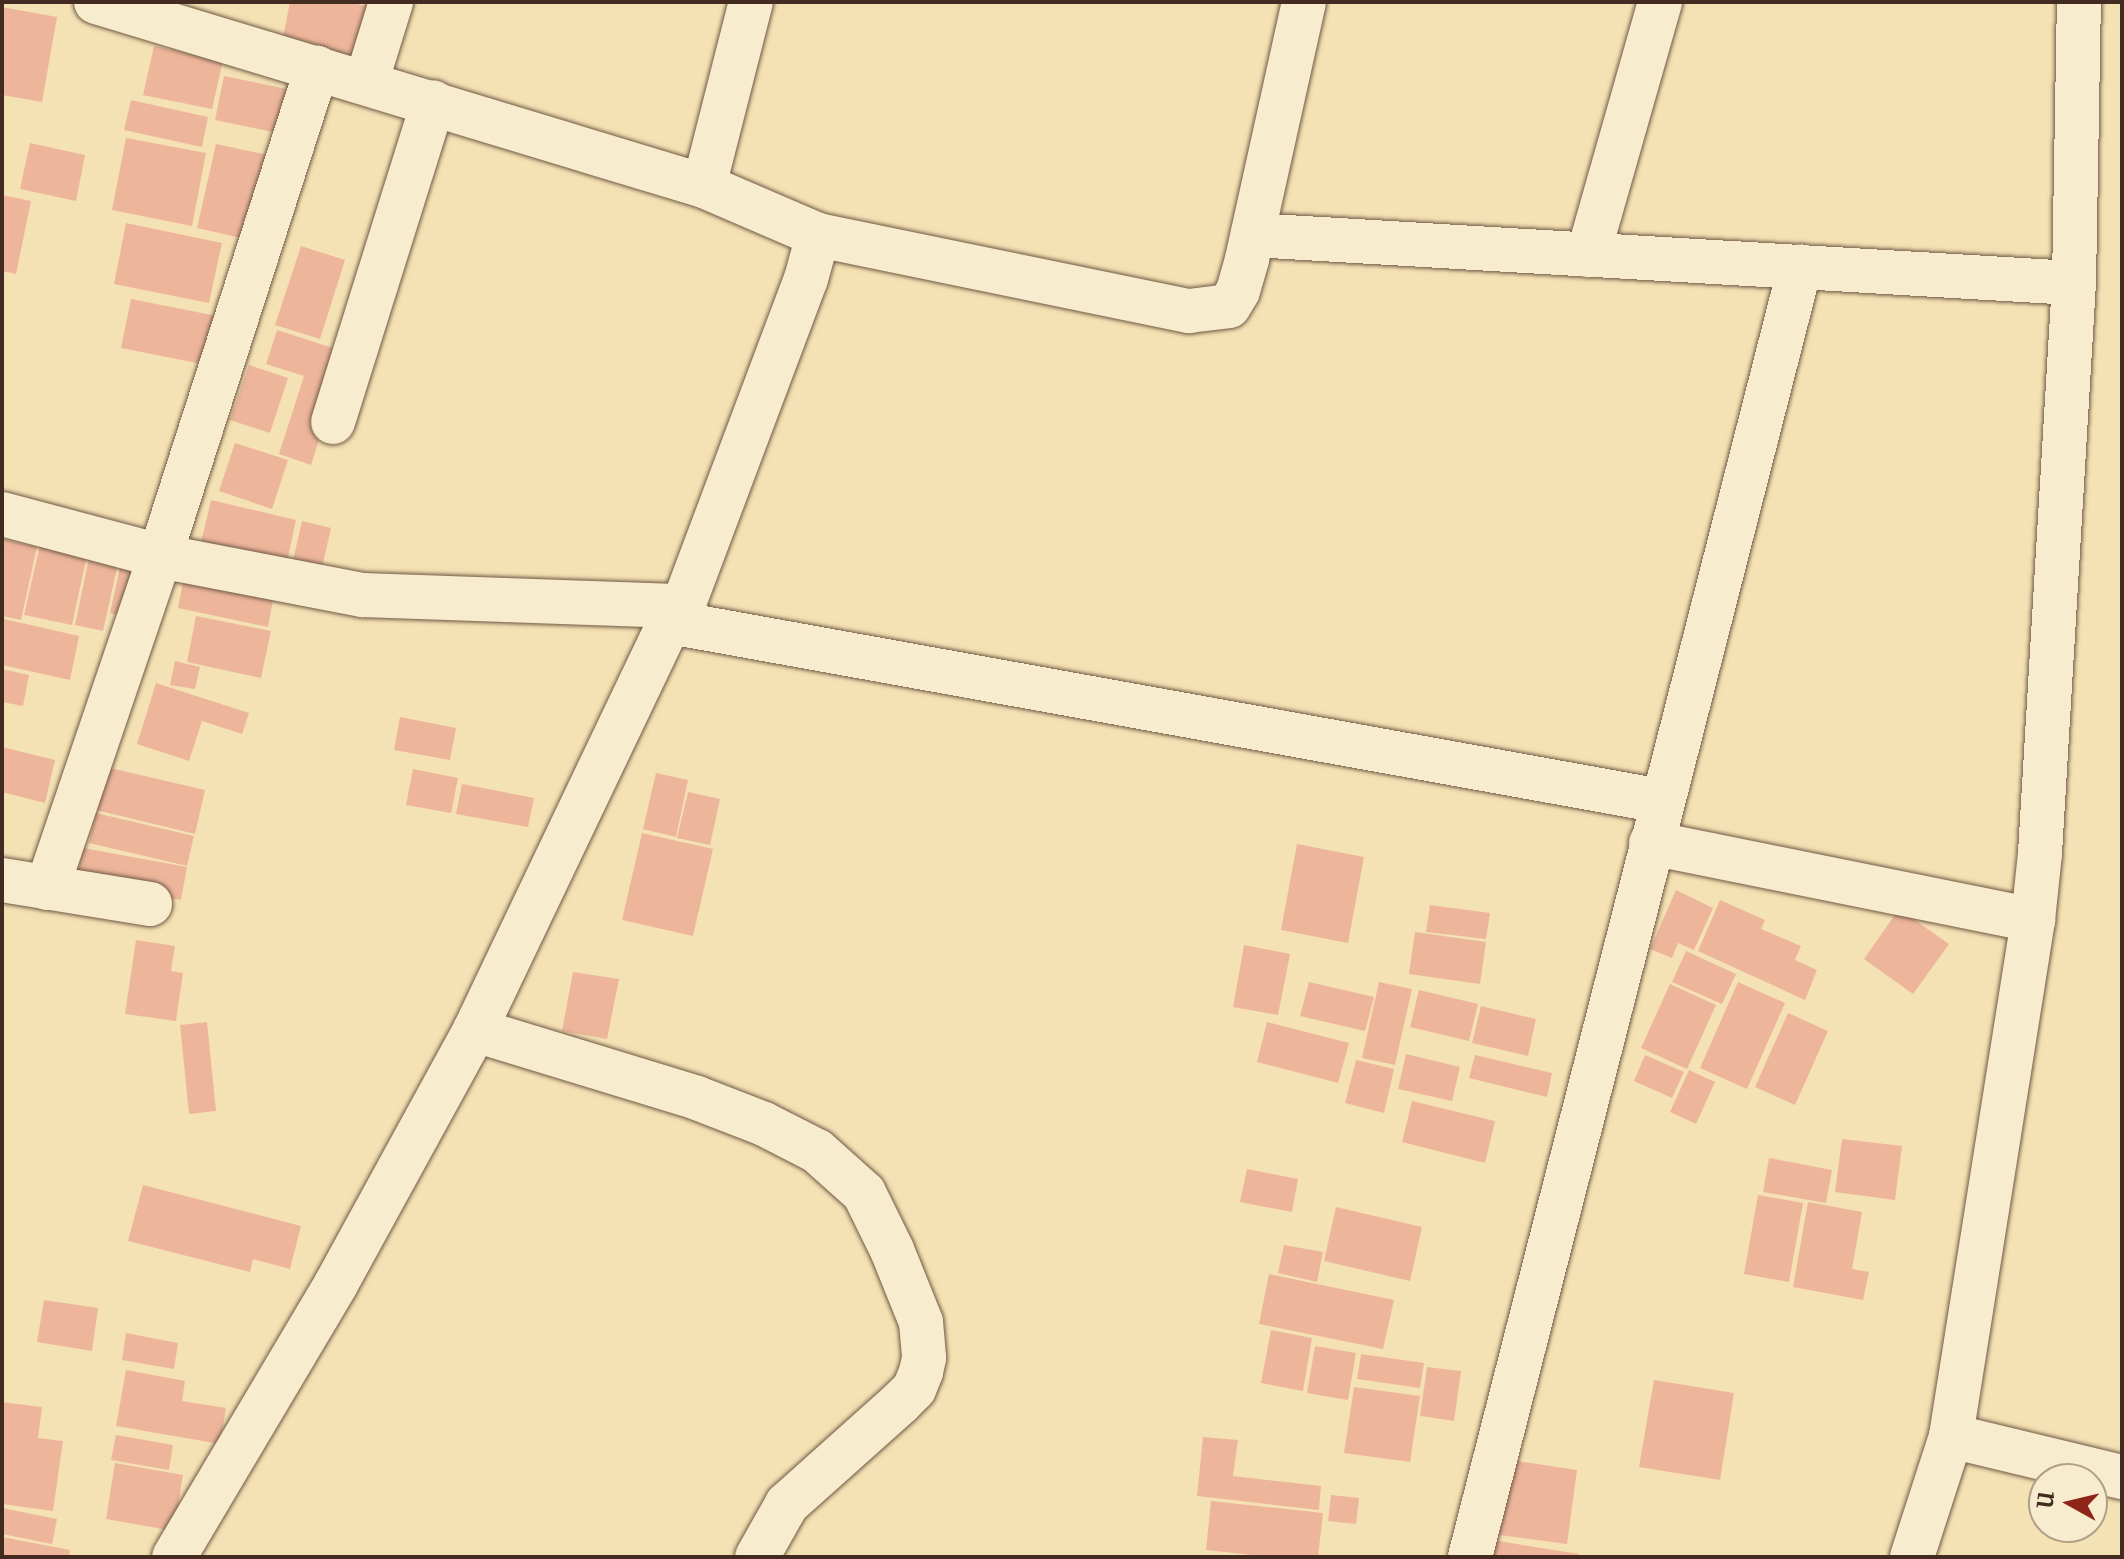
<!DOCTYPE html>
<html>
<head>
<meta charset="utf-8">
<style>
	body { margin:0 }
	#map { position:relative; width:2124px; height:1559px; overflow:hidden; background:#f5e2b4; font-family:"IM FELL French Canon",serif }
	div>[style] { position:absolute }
	.building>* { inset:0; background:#edb69b }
	.roads { filter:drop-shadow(0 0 2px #705946) drop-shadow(0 0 2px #705946) }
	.street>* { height:44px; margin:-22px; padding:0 22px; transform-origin:22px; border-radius:22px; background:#f8ecce }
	span { translate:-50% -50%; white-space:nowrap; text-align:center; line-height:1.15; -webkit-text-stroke:6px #f8ecce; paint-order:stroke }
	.frame { position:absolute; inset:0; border:4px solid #432b22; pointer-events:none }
	.north { position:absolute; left:2028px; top:1463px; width:80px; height:80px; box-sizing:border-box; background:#f8ecce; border:2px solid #b09f89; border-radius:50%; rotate:278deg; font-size:22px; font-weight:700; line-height:32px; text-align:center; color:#432b22 }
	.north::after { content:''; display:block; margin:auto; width:28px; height:36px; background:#8f2418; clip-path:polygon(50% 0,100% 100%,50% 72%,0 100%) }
</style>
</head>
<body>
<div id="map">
	<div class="building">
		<div style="clip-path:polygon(290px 2px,346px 2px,378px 8px,367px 64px,281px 47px)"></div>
		<div style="clip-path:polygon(2px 7px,57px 17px,42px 102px,2px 95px)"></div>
		<div style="clip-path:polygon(154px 46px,223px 61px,212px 109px,143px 95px)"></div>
		<div style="clip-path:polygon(224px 76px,292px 90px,283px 134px,215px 120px)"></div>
		<div style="clip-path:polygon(131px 100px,208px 117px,202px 147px,124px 130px)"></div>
		<div style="clip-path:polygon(126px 138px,206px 153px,192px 226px,112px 210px)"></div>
		<div style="clip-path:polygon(30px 143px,85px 155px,76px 201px,20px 189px)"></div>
		<div style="clip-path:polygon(216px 144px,268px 155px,250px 240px,197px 228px)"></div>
		<div style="clip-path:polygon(2px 195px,31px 201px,16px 274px,2px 271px)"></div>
		<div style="clip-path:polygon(126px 223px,222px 243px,209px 303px,114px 284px)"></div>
		<div style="clip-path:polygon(301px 246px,345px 260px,320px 339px,275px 325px)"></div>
		<div style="clip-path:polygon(131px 299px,217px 316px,207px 365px,121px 348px)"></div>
		<div style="clip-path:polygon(277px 330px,336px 349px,341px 371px,311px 465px,279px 454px,304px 376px,266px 364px)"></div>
		<div style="clip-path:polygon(249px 365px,288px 378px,270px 433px,230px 420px)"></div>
		<div style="clip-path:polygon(235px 443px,288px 460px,272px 509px,219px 491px)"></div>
		<div style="clip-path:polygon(211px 500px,296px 520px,286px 567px,200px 547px)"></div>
		<div style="clip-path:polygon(302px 521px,331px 528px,320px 576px,291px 569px)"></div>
		<div style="clip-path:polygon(2px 539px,37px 547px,21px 620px,2px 616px)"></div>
		<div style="clip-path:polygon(40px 545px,87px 555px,72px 625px,24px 615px)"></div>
		<div style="clip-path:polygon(90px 553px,119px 559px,103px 631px,75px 625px)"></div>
		<div style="clip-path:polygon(122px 558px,153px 565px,136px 620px,110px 613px)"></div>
		<div style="clip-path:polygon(185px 571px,275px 589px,268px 627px,178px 608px)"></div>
		<div style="clip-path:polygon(196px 616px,271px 631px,261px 678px,187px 662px)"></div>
		<div style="clip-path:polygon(4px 619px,79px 636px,70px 680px,2px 665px)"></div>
		<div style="clip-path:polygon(175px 661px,200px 667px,195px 689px,170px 685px)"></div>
		<div style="clip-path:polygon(2px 669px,29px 675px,23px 706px,2px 702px)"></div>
		<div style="clip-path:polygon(156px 683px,249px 713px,242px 734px,202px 721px,189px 761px,137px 744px)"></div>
		<div style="clip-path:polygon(400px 717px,456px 728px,450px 760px,394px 750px)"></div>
		<div style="clip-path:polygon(2px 747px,55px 760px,45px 803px,2px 792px)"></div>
		<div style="clip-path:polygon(106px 767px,205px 790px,195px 834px,96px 810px)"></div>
		<div style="clip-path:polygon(413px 769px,458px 778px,451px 813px,406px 805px)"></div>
		<div style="clip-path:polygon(656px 773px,688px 780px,676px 837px,643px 829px)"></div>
		<div style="clip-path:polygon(462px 784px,534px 798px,528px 827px,456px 814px)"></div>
		<div style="clip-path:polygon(688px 792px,720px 799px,710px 845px,677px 838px)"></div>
		<div style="clip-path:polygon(96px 813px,194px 836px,187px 866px,89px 843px)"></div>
		<div style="clip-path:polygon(642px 833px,713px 849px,693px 936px,622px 920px)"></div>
		<div style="clip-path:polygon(1297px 844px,1364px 857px,1348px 943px,1281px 930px)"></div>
		<div style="clip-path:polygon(83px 848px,187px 867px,181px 900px,77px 881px)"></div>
		<div style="clip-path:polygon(1676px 890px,1713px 908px,1694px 950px,1678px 943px,1672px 958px,1650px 949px)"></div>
		<div style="clip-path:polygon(1720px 900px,1765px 920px,1761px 929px,1801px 946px,1795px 960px,1817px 970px,1805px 1000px,1698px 951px)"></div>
		<div style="clip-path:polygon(1430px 905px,1490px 913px,1486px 939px,1426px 932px)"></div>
		<div style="clip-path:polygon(1899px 909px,1949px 944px,1913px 994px,1864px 959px)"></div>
		<div style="clip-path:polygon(1415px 932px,1486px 942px,1480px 984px,1409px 974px)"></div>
		<div style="clip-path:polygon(136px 940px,175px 946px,171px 971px,183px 973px,176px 1021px,125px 1014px)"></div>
		<div style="clip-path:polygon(1244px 945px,1290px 954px,1278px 1015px,1233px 1007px)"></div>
		<div style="clip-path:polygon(1686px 951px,1736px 974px,1722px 1004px,1672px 982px)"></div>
		<div style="clip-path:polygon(573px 972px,619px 979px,607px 1039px,562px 1031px)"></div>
		<div style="clip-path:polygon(1309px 982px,1374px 997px,1365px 1031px,1300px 1016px)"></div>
		<div style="clip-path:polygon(1379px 982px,1412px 989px,1395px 1065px,1362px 1058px)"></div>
		<div style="clip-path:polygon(1738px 982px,1785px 1003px,1747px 1089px,1700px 1068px)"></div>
		<div style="clip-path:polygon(1670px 984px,1716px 1005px,1687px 1069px,1641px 1048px)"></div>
		<div style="clip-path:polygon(1419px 990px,1478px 1004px,1469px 1041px,1410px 1027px)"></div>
		<div style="clip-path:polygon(1481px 1006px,1536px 1019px,1528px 1056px,1472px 1043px)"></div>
		<div style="clip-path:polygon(1788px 1013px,1828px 1031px,1795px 1105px,1755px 1087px)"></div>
		<div style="clip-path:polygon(207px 1022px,216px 1111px,189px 1114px,180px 1025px)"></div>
		<div style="clip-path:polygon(1267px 1022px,1349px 1043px,1338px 1083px,1257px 1062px)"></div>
		<div style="clip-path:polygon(1406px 1054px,1460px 1067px,1452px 1101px,1398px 1089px)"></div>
		<div style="clip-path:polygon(1475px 1055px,1552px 1073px,1547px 1097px,1469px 1078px)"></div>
		<div style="clip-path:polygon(1645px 1055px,1684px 1072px,1672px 1098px,1634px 1081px)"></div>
		<div style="clip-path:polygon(1356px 1060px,1394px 1069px,1384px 1113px,1345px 1103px)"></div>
		<div style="clip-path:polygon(1689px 1070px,1715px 1082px,1696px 1124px,1670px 1112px)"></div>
		<div style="clip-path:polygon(1412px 1101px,1495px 1121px,1485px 1163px,1402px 1142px)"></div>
		<div style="clip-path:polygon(1842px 1139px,1902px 1146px,1895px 1200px,1835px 1192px)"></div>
		<div style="clip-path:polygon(1769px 1158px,1832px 1170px,1826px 1203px,1763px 1192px)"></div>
		<div style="clip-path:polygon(1247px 1169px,1298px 1179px,1292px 1212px,1240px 1202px)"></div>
		<div style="clip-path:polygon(143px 1185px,301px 1226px,290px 1269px,253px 1259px,250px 1272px,128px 1241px)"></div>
		<div style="clip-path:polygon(1758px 1195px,1803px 1203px,1789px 1282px,1744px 1274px)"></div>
		<div style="clip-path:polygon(1808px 1202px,1862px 1212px,1852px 1269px,1869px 1272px,1863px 1300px,1793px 1287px)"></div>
		<div style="clip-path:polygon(1336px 1207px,1422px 1227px,1410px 1281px,1324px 1261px)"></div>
		<div style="clip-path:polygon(1284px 1245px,1323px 1252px,1317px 1282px,1278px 1273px)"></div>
		<div style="clip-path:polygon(1269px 1274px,1394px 1300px,1383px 1349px,1259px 1324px)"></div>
		<div style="clip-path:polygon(44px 1300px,98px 1308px,92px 1351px,37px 1342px)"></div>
		<div style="clip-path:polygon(1271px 1330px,1312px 1338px,1303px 1391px,1261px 1383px)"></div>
		<div style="clip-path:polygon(126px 1333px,178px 1343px,174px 1369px,122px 1360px)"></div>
		<div style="clip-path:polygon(1315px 1346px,1356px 1353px,1348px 1400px,1307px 1393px)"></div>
		<div style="clip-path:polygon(1361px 1354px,1424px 1363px,1420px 1388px,1357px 1379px)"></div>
		<div style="clip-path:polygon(1427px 1367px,1461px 1371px,1454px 1421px,1420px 1416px)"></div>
		<div style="clip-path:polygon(126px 1370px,185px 1381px,182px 1401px,226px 1408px,220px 1444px,116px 1426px)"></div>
		<div style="clip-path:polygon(1654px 1380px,1734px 1393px,1720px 1480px,1639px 1467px)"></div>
		<div style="clip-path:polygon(1354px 1387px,1420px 1396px,1410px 1462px,1344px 1453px)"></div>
		<div style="clip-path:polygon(2px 1402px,42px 1407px,38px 1438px,63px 1441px,53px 1511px,2px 1504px)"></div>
		<div style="clip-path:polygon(116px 1435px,173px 1445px,169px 1470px,111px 1460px)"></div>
		<div style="clip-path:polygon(1203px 1437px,1238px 1440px,1233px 1476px,1321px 1486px,1319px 1510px,1197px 1496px)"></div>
		<div style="clip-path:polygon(1510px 1460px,1577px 1470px,1567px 1544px,1499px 1535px)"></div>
		<div style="clip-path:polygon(115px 1463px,183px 1475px,174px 1531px,106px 1519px)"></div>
		<div style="clip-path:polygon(1331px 1495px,1359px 1498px,1356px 1524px,1328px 1521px)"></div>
		<div style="clip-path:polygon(1211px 1501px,1323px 1513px,1318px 1557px,1270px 1557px,1206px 1550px)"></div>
		<div style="clip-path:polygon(2px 1508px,57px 1519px,52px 1544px,2px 1534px)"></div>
		<div style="clip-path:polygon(2px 1537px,70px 1550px,69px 1557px,2px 1557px)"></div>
		<div style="clip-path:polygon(1492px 1540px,1579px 1554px,1578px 1557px,1489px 1557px)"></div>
	</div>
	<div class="roads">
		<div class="street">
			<div style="left:96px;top:2px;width:635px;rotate:16.84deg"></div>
			<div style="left:704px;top:186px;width:124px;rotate:23.3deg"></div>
			<div style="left:366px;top:83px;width:85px;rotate:-72.8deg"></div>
			<div style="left:704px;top:186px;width:190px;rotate:-75.7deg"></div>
			<div style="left:1253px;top:235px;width:822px;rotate:3.35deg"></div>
			<div style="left:1588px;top:255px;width:263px;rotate:-74.1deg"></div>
			<div style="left:333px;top:422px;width:335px;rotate:-72.6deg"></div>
			<div style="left:2px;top:514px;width:163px;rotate:14.9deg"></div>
			<div style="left:160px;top:556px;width:207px;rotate:10.9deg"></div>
			<div style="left:363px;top:595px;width:320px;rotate:2deg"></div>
			<div style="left:670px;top:622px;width:1007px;rotate:10.24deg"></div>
			<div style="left:1651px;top:843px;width:390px;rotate:11.4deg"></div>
			<div style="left:2px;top:880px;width:150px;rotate:9.2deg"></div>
			<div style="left:47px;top:888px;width:351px;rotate:-71.2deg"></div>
			<div style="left:160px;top:556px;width:513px;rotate:-72.17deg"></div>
			<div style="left:475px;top:1030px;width:232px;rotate:17deg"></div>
			<div style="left:697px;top:1098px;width:72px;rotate:21.2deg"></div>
			<div style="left:764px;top:1124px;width:59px;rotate:27deg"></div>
			<div style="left:817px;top:1151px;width:63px;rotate:41.8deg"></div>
			<div style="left:864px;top:1193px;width:64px;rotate:63.8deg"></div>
			<div style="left:892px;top:1250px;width:78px;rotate:68.1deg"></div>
			<div style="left:921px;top:1322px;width:36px;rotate:85deg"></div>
			<div style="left:924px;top:1358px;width:14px;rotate:102deg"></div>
			<div style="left:921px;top:1372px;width:18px;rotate:112deg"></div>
			<div style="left:914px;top:1389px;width:20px;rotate:135deg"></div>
			<div style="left:900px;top:1403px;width:152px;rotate:138.2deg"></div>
			<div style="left:787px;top:1504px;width:61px;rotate:119.5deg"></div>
			<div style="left:1951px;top:1436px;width:176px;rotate:13.5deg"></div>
			<div style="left:174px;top:1557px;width:317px;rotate:-59.3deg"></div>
			<div style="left:336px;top:1284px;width:290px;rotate:-61.3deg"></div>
			<div style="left:475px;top:1030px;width:452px;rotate:-64.5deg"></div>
			<div style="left:670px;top:622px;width:21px;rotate:-51deg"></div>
			<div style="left:683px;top:606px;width:349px;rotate:-69.4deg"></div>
			<div style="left:806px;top:279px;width:46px;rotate:-74.7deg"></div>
			<div style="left:818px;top:235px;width:379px;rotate:11.6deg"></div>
			<div style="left:1189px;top:311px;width:40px;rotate:-7.1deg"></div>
			<div style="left:1229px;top:306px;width:17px;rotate:-59deg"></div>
			<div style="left:1238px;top:291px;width:33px;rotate:-74deg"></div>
			<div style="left:1247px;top:259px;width:263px;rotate:-77.5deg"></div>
			<div style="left:1470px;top:1557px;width:1332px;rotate:-75.65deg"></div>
			<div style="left:1912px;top:1557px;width:127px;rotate:-72.1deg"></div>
			<div style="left:1951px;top:1436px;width:522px;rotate:-80.97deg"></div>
			<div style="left:2033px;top:920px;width:67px;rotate:-84deg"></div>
			<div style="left:2040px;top:853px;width:571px;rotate:-86.59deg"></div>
			<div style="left:2074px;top:283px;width:281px;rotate:-89deg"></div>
		</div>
	</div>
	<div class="frame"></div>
	<div class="north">U</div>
</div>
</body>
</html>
